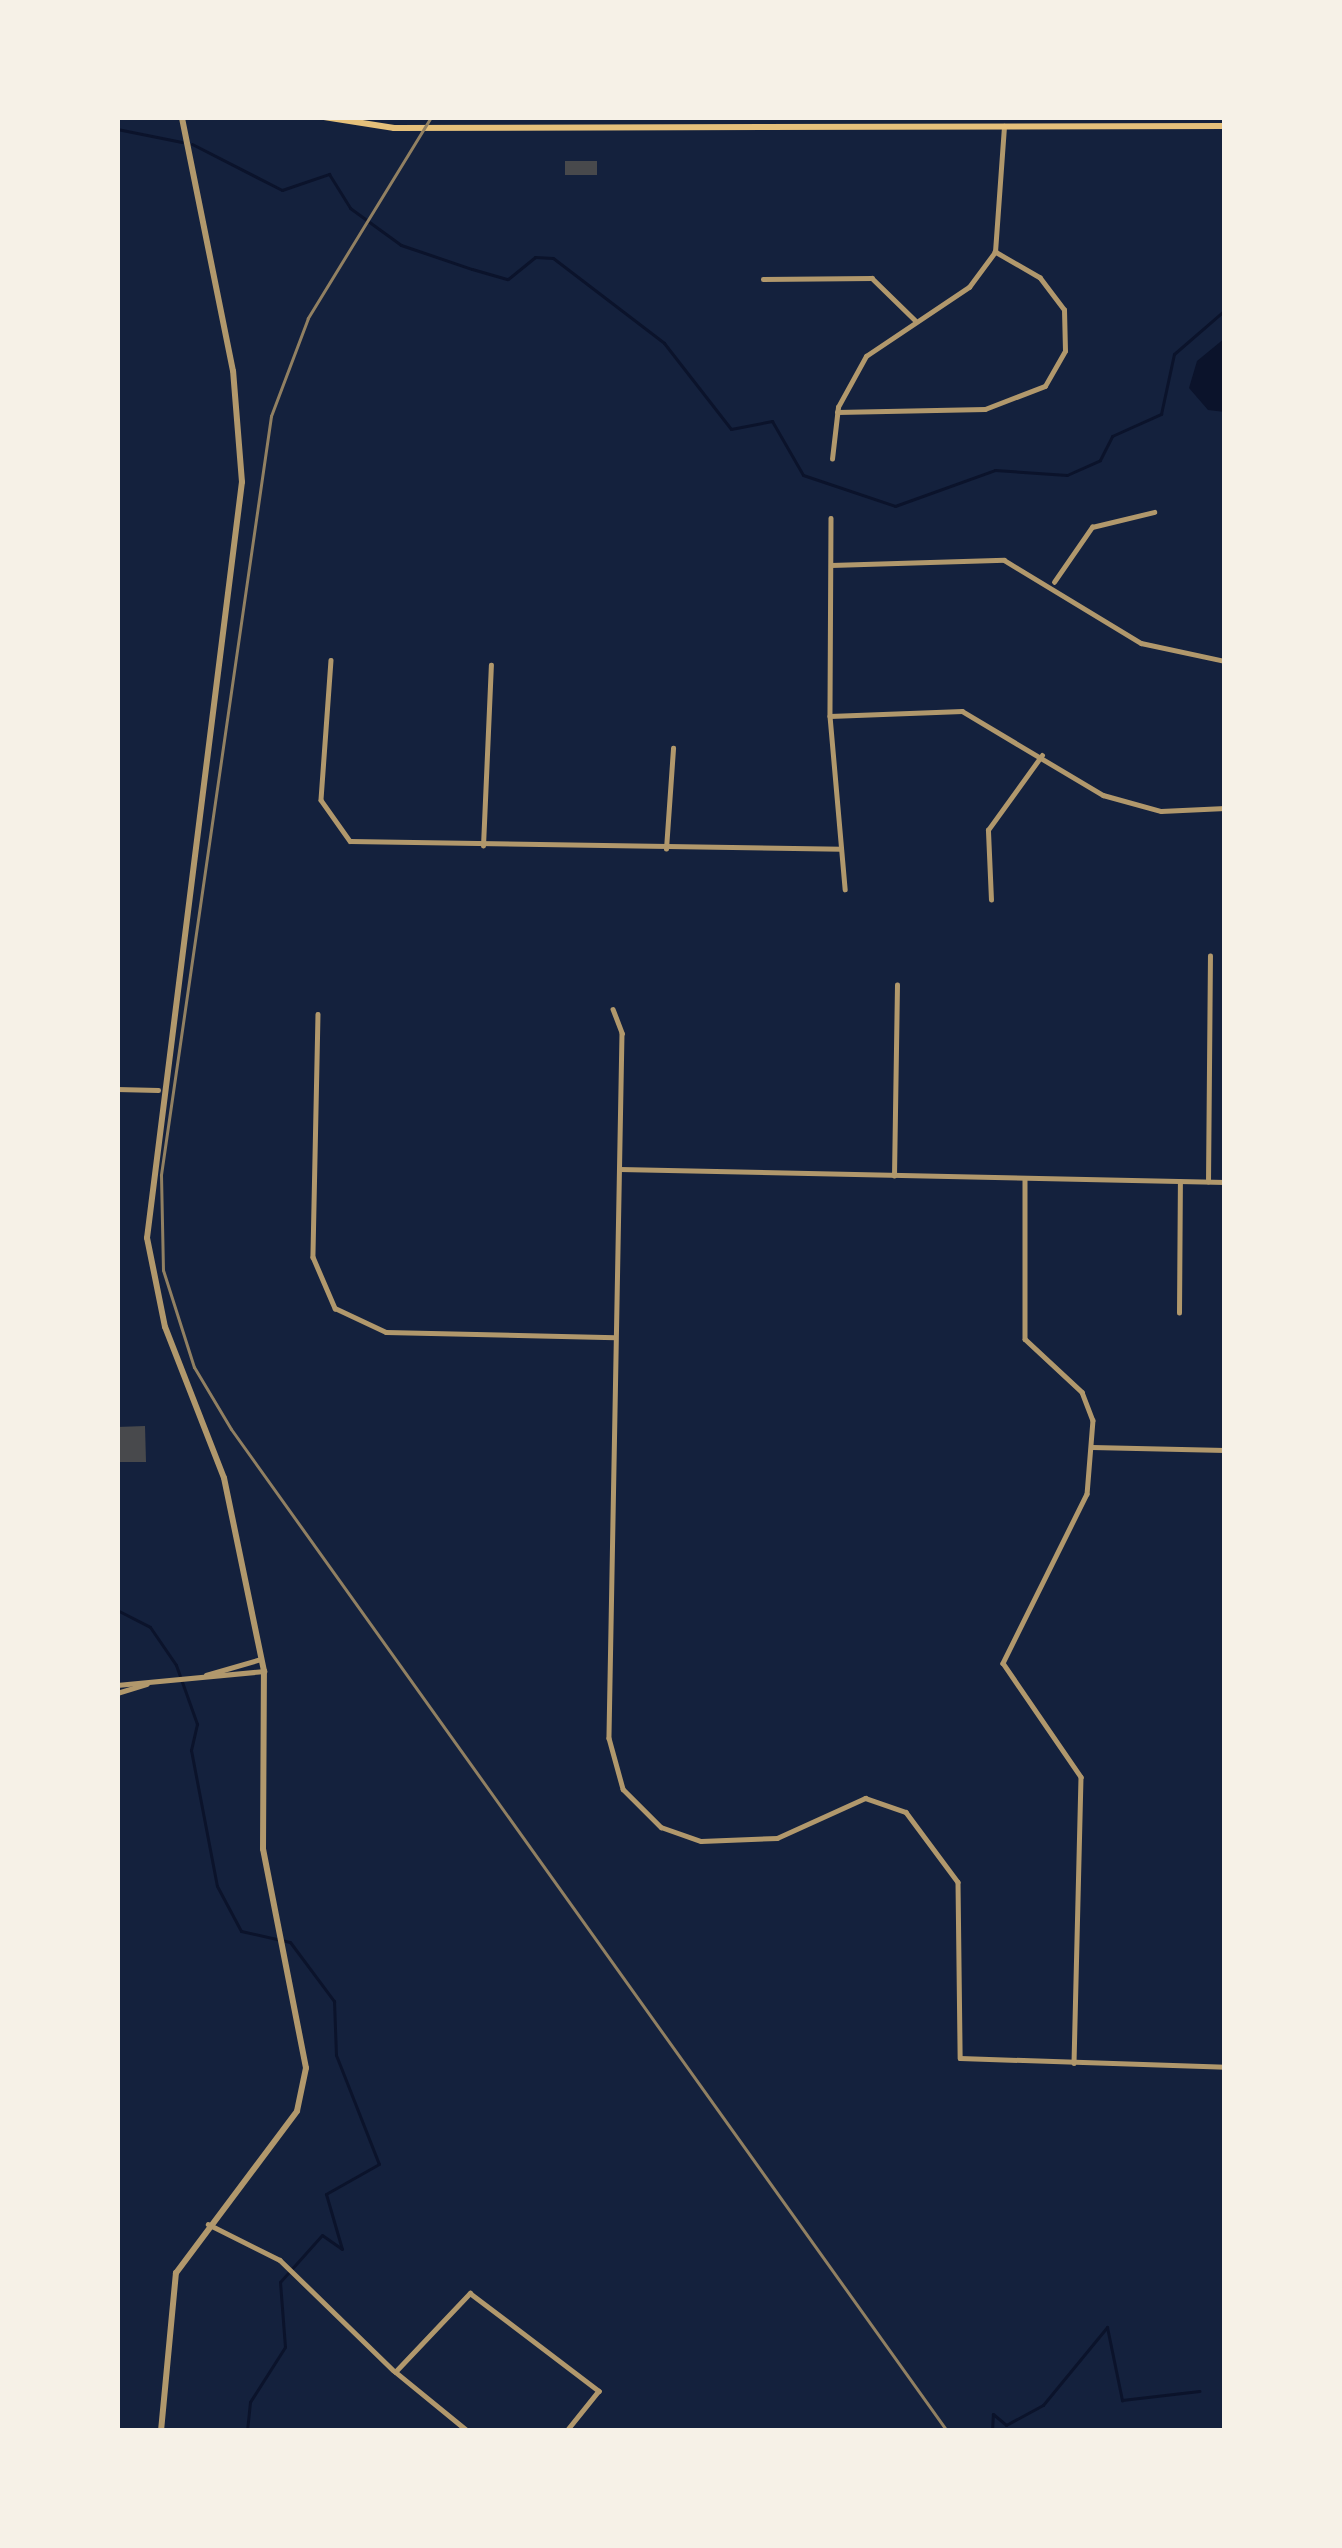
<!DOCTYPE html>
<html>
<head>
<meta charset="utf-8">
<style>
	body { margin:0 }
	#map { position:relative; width:1342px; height:2548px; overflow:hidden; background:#14213d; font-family:"Work Sans",sans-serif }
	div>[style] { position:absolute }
	.water>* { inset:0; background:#0b132b }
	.stream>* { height:3px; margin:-1.5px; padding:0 1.5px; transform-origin:1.5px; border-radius:1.5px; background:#0b132b }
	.building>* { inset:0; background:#48494c }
	.minor>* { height:4.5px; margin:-2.25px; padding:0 2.25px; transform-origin:2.25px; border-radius:2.25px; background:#b1986c }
	.tertiary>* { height:6px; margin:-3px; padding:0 3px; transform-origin:3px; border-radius:3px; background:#b1986c }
	.secondary>* { height:6px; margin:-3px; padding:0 3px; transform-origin:3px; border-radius:3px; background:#e5c07b }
	.rail>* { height:3px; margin:-1.5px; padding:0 1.5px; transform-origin:1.5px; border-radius:1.5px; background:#918062 }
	span { translate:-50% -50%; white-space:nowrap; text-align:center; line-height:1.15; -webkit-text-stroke:12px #f6f1e7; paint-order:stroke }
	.frame { position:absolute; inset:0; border:120px solid #f6f1e7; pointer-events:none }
</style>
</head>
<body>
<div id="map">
	<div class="water">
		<div style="clip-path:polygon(1225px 338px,1225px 412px,1208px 410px,1189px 388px,1197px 361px)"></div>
	</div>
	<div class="stream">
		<div style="left:117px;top:129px;width:66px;rotate:11.3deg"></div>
		<div style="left:192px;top:144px;width:101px;rotate:27.1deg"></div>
		<div style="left:282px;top:190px;width:50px;rotate:-18.8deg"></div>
		<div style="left:329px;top:174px;width:40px;rotate:58deg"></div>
		<div style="left:350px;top:208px;width:63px;rotate:36deg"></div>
		<div style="left:401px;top:245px;width:75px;rotate:18.7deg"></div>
		<div style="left:472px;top:269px;width:37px;rotate:16deg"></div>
		<div style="left:508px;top:279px;width:35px;rotate:-39deg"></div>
		<div style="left:535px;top:257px;width:18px;rotate:3deg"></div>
		<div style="left:553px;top:258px;width:140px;rotate:37.4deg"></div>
		<div style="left:664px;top:343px;width:109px;rotate:52.1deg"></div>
		<div style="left:731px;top:429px;width:42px;rotate:-11deg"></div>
		<div style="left:772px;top:421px;width:62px;rotate:60.1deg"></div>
		<div style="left:803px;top:475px;width:97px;rotate:18.6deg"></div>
		<div style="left:895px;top:506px;width:106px;rotate:-19.8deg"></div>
		<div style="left:995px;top:470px;width:72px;rotate:4deg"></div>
		<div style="left:1067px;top:475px;width:36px;rotate:-24deg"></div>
		<div style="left:1100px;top:460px;width:27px;rotate:-63deg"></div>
		<div style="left:1112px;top:436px;width:54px;rotate:-24.2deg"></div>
		<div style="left:1161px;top:414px;width:61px;rotate:-77.8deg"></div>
		<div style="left:1174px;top:354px;width:67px;rotate:-40.8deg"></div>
		<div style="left:117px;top:1610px;width:37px;rotate:27deg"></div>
		<div style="left:150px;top:1627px;width:46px;rotate:55.6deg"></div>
		<div style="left:176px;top:1665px;width:63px;rotate:70.4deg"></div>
		<div style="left:197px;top:1724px;width:27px;rotate:103deg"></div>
		<div style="left:191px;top:1750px;width:138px;rotate:79.2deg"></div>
		<div style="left:217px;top:1886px;width:51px;rotate:61.9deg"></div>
		<div style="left:241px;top:1931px;width:50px;rotate:12.7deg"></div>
		<div style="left:290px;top:1942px;width:74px;rotate:53.3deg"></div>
		<div style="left:334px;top:2001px;width:54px;rotate:87.9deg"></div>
		<div style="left:336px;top:2055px;width:117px;rotate:68.5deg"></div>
		<div style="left:379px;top:2164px;width:61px;rotate:150.5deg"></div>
		<div style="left:326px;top:2194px;width:57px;rotate:73.8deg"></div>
		<div style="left:342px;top:2249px;width:24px;rotate:-145deg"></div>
		<div style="left:322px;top:2235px;width:63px;rotate:131.8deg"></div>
		<div style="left:280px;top:2282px;width:65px;rotate:85.6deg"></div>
		<div style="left:285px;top:2347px;width:65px;rotate:122.5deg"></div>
		<div style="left:250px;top:2402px;width:29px;rotate:96deg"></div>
		<div style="left:992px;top:2431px;width:17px;rotate:-87deg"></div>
		<div style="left:993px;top:2414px;width:17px;rotate:40deg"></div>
		<div style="left:1006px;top:2425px;width:42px;rotate:-28.4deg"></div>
		<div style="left:1043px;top:2405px;width:101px;rotate:-50.6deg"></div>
		<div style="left:1107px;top:2327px;width:75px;rotate:78.4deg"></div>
		<div style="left:1122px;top:2400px;width:78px;rotate:-6.7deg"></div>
	</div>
	<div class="building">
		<div style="clip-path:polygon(565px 161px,597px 161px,597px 175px,565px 175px)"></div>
		<div style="clip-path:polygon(145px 1426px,146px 1462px,117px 1462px,117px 1427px)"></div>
	</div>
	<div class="minor">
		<div style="left:763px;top:279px;width:109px;rotate:-0.5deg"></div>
		<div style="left:872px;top:278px;width:60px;rotate:44.3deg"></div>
		<div style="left:837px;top:412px;width:148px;rotate:-1.2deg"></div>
		<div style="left:985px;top:409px;width:64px;rotate:-21deg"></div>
		<div style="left:1045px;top:386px;width:40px;rotate:-60.3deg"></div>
		<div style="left:1065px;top:351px;width:41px;rotate:-91.4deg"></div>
		<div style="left:1064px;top:310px;width:40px;rotate:-127deg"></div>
		<div style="left:1040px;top:278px;width:52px;rotate:-150deg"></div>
		<div style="left:832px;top:459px;width:52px;rotate:-83.4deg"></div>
		<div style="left:838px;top:407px;width:58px;rotate:-61.2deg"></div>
		<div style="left:866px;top:356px;width:124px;rotate:-33.8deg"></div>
		<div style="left:969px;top:287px;width:44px;rotate:-53.4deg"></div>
		<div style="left:995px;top:252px;width:126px;rotate:-85.9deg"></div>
		<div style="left:831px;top:518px;width:198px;rotate:90.3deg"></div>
		<div style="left:830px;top:716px;width:174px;rotate:85deg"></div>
		<div style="left:831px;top:565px;width:173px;rotate:-1.7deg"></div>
		<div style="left:1004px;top:560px;width:160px;rotate:31.2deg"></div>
		<div style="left:1141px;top:643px;width:86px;rotate:12.1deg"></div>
		<div style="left:1054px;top:582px;width:67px;rotate:-55.4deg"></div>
		<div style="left:1092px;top:527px;width:64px;rotate:-13.6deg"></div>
		<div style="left:331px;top:660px;width:140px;rotate:94.1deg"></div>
		<div style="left:321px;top:800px;width:50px;rotate:54.7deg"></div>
		<div style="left:350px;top:841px;width:491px;rotate:0.9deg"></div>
		<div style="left:830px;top:716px;width:132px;rotate:-2.2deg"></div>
		<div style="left:962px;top:711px;width:164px;rotate:30.8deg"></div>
		<div style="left:1103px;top:795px;width:60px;rotate:15.4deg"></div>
		<div style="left:1161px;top:811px;width:64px;rotate:-2.7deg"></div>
		<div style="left:483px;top:846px;width:181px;rotate:-87.5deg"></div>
		<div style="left:666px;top:849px;width:101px;rotate:-86deg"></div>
		<div style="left:991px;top:900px;width:70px;rotate:-92.5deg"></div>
		<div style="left:988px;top:830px;width:92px;rotate:-54.2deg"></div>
		<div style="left:613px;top:1009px;width:26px;rotate:69deg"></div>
		<div style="left:622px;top:1033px;width:705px;rotate:91.06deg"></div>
		<div style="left:609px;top:1738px;width:53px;rotate:74.6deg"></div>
		<div style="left:623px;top:1789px;width:54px;rotate:45deg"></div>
		<div style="left:661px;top:1827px;width:42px;rotate:19.3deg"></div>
		<div style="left:701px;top:1841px;width:76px;rotate:-2.3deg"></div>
		<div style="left:777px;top:1838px;width:97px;rotate:-24.4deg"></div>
		<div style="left:865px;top:1798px;width:43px;rotate:18.9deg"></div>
		<div style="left:906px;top:1812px;width:87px;rotate:53.4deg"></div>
		<div style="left:958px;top:1882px;width:176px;rotate:89.3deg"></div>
		<div style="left:960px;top:2058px;width:265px;rotate:1.9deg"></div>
		<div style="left:318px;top:1014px;width:243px;rotate:91.2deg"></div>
		<div style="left:313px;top:1257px;width:56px;rotate:66.7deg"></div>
		<div style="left:335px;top:1308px;width:56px;rotate:25.2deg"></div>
		<div style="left:386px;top:1332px;width:229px;rotate:1.3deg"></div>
		<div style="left:117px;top:1089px;width:41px;rotate:1.4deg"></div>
		<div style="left:620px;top:1169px;width:605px;rotate:1.23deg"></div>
		<div style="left:894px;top:1176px;width:191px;rotate:-89.1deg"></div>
		<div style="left:1025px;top:1179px;width:160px;rotate:90deg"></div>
		<div style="left:1025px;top:1339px;width:78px;rotate:42.9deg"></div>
		<div style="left:1082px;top:1392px;width:30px;rotate:69deg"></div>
		<div style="left:1093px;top:1420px;width:74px;rotate:94.6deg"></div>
		<div style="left:1087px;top:1494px;width:189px;rotate:116.4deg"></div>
		<div style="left:1003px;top:1663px;width:138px;rotate:55.6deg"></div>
		<div style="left:1081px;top:1777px;width:286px;rotate:91.4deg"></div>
		<div style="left:1208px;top:1182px;width:226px;rotate:-89.5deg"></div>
		<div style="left:1179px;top:1313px;width:131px;rotate:-89.6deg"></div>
		<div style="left:1092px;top:1447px;width:133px;rotate:1.3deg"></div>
		<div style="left:206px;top:1675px;width:57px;rotate:-16.2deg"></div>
		<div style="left:117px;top:1685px;width:148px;rotate:-5.4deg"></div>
		<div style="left:117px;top:1693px;width:31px;rotate:-17deg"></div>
		<div style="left:208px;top:2224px;width:80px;rotate:26.6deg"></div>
		<div style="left:280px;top:2260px;width:158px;rotate:44.2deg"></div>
		<div style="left:467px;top:2431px;width:93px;rotate:-140.7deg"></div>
		<div style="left:395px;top:2372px;width:109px;rotate:-46.5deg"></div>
		<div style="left:470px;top:2293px;width:162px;rotate:37.2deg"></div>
		<div style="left:599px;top:2391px;width:51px;rotate:128.7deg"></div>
	</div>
	<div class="tertiary">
		<div style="left:161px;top:2431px;width:159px;rotate:-84.6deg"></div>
		<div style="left:176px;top:2273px;width:202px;rotate:-53.2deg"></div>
		<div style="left:297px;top:2111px;width:44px;rotate:-78.2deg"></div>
		<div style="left:306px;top:2068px;width:223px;rotate:-101.1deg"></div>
		<div style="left:263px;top:1849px;width:178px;rotate:-89.7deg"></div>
		<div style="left:264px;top:1671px;width:197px;rotate:-101.7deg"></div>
		<div style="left:224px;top:1478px;width:162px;rotate:-111.3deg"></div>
		<div style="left:165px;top:1327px;width:91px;rotate:-101.4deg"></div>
		<div style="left:147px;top:1238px;width:762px;rotate:-82.84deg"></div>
		<div style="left:242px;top:482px;width:111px;rotate:-94.6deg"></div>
		<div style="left:233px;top:371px;width:259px;rotate:-101.4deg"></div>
	</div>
	<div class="secondary">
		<div style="left:324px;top:117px;width:71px;rotate:8.9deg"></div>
		<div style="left:394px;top:128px;width:831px;rotate:-0.14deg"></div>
	</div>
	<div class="rail">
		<div style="left:431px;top:117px;width:236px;rotate:121.5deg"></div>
		<div style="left:308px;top:318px;width:105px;rotate:110.7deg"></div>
		<div style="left:271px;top:416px;width:767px;rotate:98.25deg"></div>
		<div style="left:161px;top:1175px;width:95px;rotate:88.8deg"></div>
		<div style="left:163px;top:1270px;width:102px;rotate:72.3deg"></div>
		<div style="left:194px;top:1367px;width:72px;rotate:59.2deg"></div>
		<div style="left:231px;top:1429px;width:1232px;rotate:54.45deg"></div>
	</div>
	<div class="frame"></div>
</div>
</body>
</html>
